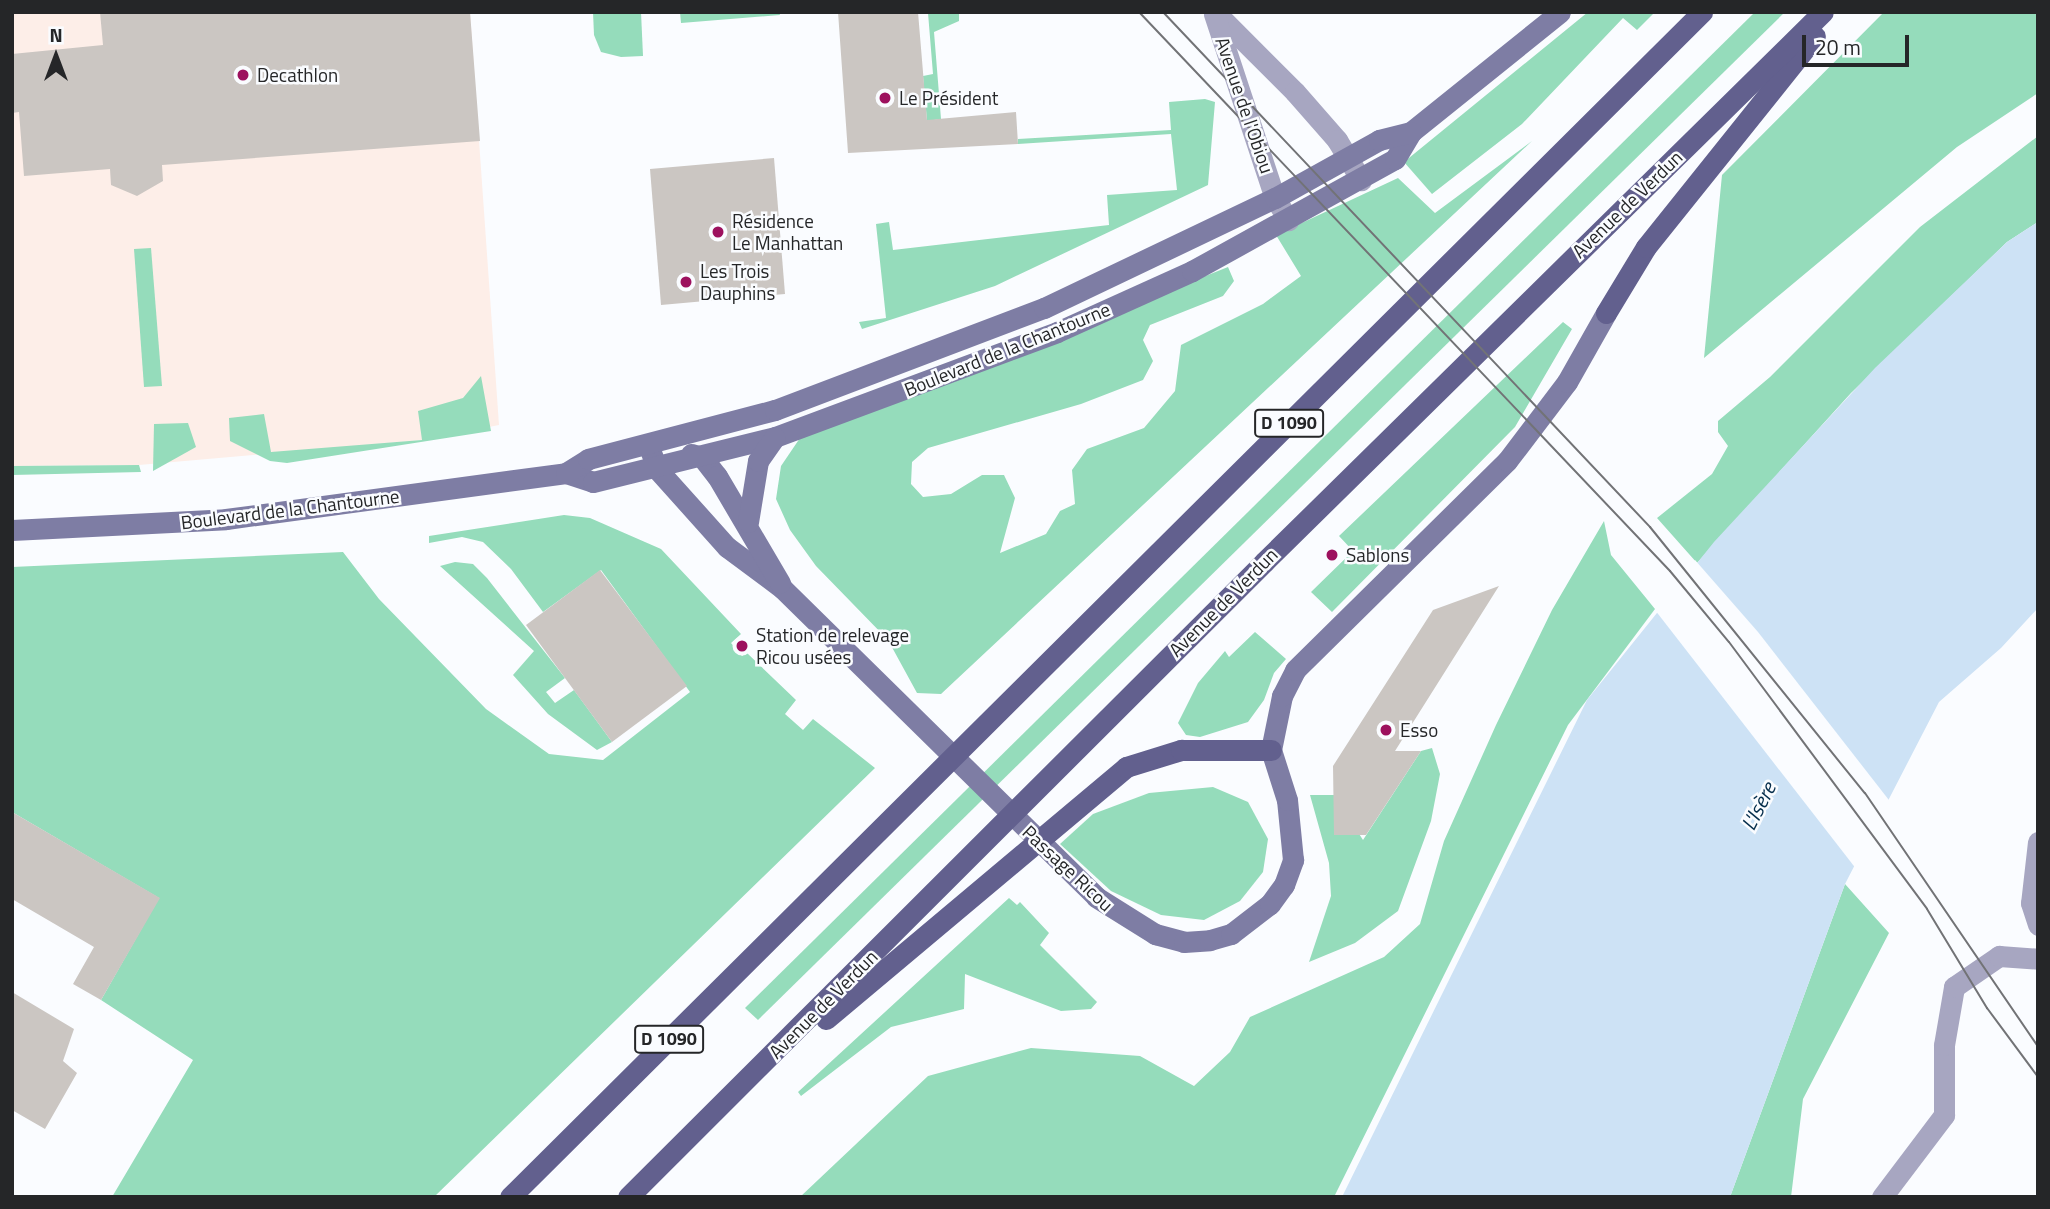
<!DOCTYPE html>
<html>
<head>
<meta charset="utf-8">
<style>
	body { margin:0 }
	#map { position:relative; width:2050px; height:1209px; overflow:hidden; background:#fafcff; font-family:"Titillium Web",sans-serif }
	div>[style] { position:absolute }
	.commercial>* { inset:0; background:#fdeee8 }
	.green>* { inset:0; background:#95dcbb }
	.water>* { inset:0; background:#cde2f5 }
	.pier>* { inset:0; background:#fafcff }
	.building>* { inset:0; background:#cbc6c2 }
	.street>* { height:21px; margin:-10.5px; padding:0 10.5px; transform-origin:10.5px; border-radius:10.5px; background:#a7a6c1 }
	.secondary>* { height:21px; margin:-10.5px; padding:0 10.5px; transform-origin:10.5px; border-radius:10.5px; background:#7e7da4 }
	.primary>* { height:21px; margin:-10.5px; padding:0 10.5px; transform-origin:10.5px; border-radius:10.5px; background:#62608e }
	.tram>* { height:2px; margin:-1px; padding:0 1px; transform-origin:1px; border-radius:1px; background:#727376 }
	.dots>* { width:19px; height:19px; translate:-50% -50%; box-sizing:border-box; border:4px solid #fafcff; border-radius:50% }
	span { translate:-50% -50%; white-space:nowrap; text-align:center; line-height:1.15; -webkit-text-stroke:5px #fafcff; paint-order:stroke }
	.shield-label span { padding:2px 5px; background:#fafcff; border:2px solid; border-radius:5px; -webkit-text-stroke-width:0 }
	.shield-label { font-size:18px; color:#252628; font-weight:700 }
	.poi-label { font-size:19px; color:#252628 }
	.left { translate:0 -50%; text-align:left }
	.street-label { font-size:19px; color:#252628 }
	.water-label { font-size:21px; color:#052e4c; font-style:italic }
	.frame { position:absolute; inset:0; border:14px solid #252628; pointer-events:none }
	.north { position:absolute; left:21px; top:21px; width:70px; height:70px; -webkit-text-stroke:5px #fafcff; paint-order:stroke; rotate:0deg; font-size:19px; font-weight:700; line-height:28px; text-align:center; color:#252628 }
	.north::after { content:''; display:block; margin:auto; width:24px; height:32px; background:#252628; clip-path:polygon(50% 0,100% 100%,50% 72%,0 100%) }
	.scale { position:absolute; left:1802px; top:35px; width:107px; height:32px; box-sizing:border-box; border:4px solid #252628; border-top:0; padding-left:9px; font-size:21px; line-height:24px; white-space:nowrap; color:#252628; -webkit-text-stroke:5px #fafcff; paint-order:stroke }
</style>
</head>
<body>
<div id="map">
	<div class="commercial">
		<div style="clip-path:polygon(12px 12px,470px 12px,499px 425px,423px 440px,139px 465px,12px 466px)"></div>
	</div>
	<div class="green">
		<div style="clip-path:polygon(593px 12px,641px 12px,643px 56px,621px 57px,601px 52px,594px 35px)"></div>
		<div style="clip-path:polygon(680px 12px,779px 12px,780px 15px,681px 23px)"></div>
		<div style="clip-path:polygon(959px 12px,959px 21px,934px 32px,941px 119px,927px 121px,923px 76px,933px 74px,928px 13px)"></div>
		<div style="clip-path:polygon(1588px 12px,1655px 12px,1637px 30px,1623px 18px,1522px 124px,1432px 194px,1404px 162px)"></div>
		<div style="clip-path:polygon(1755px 12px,1785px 12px,758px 1020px,745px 1008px)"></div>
		<div style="clip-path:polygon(1884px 12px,2038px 12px,2038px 93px,1957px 147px,1704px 358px,1722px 175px)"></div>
		<div style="clip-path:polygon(1205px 99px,1215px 102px,1208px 185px,995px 286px,862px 329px,859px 322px,886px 318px,876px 224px,889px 222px,893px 250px,1109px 225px,1107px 195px,1177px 190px,1171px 134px,1018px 144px,1018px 139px,1171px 130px,1169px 102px)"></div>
		<div style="clip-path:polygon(2038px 136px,2038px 222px,2007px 242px,1851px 393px,1697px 563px,1657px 518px,1712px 474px,1728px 446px,1718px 432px,1718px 421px,1770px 377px,1920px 227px)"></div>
		<div style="clip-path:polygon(1532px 141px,941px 694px,917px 693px,888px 640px,816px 566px,790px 530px,776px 499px,781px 466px,800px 438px,1228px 267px,1234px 281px,1223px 296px,1150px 325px,1143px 340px,1153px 361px,1143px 380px,1081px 404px,928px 448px,912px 462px,911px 484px,923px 497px,951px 494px,982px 475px,1004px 475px,1015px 498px,1000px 553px,1046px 534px,1060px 511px,1075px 504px,1072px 470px,1087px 449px,1144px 428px,1175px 391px,1181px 345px,1263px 304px,1301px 276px,1276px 235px,1398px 178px,1435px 213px)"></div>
		<div style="clip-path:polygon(151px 248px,162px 386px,144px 387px,134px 249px)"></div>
		<div style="clip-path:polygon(1563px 322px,1572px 329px,1515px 427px,1332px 612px,1311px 592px,1353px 551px,1339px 536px)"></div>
		<div style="clip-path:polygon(481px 376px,491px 431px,287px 463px,270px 461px,230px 441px,229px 418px,264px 414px,271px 452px,422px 440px,418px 411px,463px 398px)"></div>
		<div style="clip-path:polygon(188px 423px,196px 447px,153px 471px,154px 424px)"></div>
		<div style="clip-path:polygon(139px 465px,141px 472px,12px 475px,12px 466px)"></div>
		<div style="clip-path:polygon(564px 515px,590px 518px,661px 549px,741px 634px,731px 643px,742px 656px,747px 653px,796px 700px,785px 714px,803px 730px,813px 719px,875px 768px,434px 1197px,112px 1197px,193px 1060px,101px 1000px,159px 898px,12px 812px,12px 567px,343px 552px,379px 599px,486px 709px,549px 754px,603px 760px,690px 692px,601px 570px,543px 612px,511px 569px,483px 542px,462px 537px,429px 543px,429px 536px)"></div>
		<div style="clip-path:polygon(1604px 521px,1611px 555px,1655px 609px,1568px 725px,1334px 1197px,800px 1197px,928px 1076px,1031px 1048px,1140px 1056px,1194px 1086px,1230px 1052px,1250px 1017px,1384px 957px,1420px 924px,1444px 841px,1496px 725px,1552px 610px)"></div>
		<div style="clip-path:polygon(455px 562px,473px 564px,487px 578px,565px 678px,546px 692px,555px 703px,574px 690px,612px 742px,597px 750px,548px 714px,513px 675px,534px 651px,440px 566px)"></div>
		<div style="clip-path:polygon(1255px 632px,1286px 659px,1274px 673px,1264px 700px,1248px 722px,1200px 737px,1186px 735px,1178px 723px,1198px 683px,1225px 651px,1229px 657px)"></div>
		<div style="clip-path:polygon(1432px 748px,1440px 774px,1431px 821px,1398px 911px,1355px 943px,1309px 962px,1331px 896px,1329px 863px,1310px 795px,1334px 795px,1363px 840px,1421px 751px)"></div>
		<div style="clip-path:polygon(1213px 787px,1248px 802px,1268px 839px,1263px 872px,1240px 901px,1204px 920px,1161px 915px,1111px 891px,1060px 844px,1093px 814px,1149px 793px)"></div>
		<div style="clip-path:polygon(1845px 884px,1889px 933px,1803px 1099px,1791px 1197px,1730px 1197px)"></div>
		<div style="clip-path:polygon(1009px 898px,1017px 905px,1020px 902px,1049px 933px,1040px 945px,1097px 1002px,1091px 1009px,1061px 1011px,965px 974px,964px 1009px,891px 1027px,801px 1096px,798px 1092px)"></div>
	</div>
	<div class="water">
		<div style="clip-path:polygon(2038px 222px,2038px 608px,2001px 648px,1939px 702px,1845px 884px,1730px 1197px,1342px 1197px,1587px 700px,1714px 542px,1875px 368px,2007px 242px)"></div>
	</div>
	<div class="pier">
		<div style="clip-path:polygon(1695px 560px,1758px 632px,1892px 804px,1857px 870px,1655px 610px)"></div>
	</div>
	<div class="building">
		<div style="clip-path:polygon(100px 12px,470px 12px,480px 141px,162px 165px,163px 181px,137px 196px,111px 185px,110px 169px,24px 176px,19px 112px,12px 113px,12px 54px,103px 45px)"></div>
		<div style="clip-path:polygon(838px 12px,918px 12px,927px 120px,1016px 112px,1018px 144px,848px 153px)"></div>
		<div style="clip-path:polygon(774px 158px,785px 294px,661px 305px,650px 169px)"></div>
		<div style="clip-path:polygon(600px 570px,687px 686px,612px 742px,526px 625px)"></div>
		<div style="clip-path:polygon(1499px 586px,1395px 751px,1421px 751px,1366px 835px,1334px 835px,1333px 766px,1433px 610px)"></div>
		<div style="clip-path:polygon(12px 812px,160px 898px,101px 1000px,73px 984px,94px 947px,12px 899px)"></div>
		<div style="clip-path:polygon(12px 992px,74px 1029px,63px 1061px,77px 1073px,45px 1129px,12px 1110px)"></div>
	</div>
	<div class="street">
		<div style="left:1215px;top:12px;width:113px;rotate:45deg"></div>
		<div style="left:1295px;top:92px;width:64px;rotate:48.8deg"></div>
		<div style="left:1337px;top:140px;width:47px;rotate:59deg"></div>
		<div style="left:1214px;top:14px;width:194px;rotate:71.7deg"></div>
		<div style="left:1275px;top:198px;width:26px;rotate:59deg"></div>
		<div style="left:2038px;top:842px;width:61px;rotate:96.5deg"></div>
		<div style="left:2031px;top:903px;width:23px;rotate:72deg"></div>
		<div style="left:1882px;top:1197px;width:103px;rotate:-52.9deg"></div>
		<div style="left:1944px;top:1115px;width:70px;rotate:-90deg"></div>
		<div style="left:1944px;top:1045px;width:59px;rotate:-80.2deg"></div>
		<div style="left:1954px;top:987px;width:55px;rotate:-34.6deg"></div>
		<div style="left:1999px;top:956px;width:39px;rotate:4deg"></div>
	</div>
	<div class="secondary">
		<div style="left:648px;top:444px;width:27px;rotate:70deg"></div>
		<div style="left:657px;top:469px;width:105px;rotate:48.1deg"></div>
		<div style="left:727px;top:547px;width:69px;rotate:36.7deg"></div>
		<div style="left:782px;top:588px;width:441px;rotate:44.5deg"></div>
		<div style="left:1096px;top:897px;width:70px;rotate:32.1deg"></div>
		<div style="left:1155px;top:934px;width:30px;rotate:15deg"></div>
		<div style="left:1184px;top:942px;width:26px;rotate:-4deg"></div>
		<div style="left:1210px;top:940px;width:22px;rotate:-16deg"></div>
		<div style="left:1231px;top:934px;width:49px;rotate:-37.6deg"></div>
		<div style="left:1270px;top:904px;width:24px;rotate:-54deg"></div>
		<div style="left:1284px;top:885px;width:27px;rotate:-70deg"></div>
		<div style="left:1293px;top:860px;width:60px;rotate:-95.7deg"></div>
		<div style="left:1287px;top:800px;width:52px;rotate:-107.7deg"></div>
		<div style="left:1271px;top:750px;width:55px;rotate:-78.5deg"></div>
		<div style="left:1282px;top:696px;width:29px;rotate:-63deg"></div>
		<div style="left:1295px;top:670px;width:298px;rotate:-44.6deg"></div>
		<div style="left:1507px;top:461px;width:99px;rotate:-52.8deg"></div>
		<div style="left:1567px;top:382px;width:79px;rotate:-60.5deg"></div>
		<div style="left:691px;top:454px;width:11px;rotate:15deg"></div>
		<div style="left:702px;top:457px;width:24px;rotate:52deg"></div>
		<div style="left:717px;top:476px;width:124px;rotate:59.5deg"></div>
		<div style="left:566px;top:473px;width:28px;rotate:18deg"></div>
		<div style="left:593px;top:482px;width:187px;rotate:-13.9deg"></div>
		<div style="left:775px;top:437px;width:301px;rotate:-20.4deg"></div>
		<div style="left:1057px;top:332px;width:148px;rotate:-24.3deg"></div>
		<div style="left:1192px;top:271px;width:232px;rotate:-28.9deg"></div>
		<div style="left:1395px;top:159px;width:31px;rotate:-59deg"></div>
		<div style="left:1411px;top:132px;width:191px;rotate:-38.8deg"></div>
		<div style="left:748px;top:522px;width:62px;rotate:-80.7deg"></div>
		<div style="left:758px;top:461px;width:29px;rotate:-55deg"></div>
		<div style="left:12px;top:530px;width:214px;rotate:-2.9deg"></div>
		<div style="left:226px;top:519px;width:343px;rotate:-7.7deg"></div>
		<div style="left:566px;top:473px;width:26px;rotate:-32deg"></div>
		<div style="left:588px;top:459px;width:193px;rotate:-14.7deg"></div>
		<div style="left:775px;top:410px;width:288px;rotate:-20.8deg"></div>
		<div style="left:1044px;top:308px;width:256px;rotate:-25.5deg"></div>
		<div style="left:1275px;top:198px;width:119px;rotate:-29.1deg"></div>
		<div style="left:1379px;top:140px;width:33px;rotate:-14deg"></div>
	</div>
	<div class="primary">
		<div style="left:1606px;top:313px;width:77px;rotate:-58.8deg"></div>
		<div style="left:1646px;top:247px;width:270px;rotate:-51.3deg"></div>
		<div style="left:826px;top:1019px;width:392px;rotate:-40deg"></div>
		<div style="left:1126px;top:767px;width:58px;rotate:-17.2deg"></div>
		<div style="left:1181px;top:750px;width:90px"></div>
		<div style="left:510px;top:1197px;width:1681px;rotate:-44.83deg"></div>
		<div style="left:628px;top:1197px;width:899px;rotate:-44.95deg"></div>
		<div style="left:1264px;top:562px;width:784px;rotate:-44.54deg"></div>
	</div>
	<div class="tram">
		<div style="left:1139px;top:12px;width:771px;rotate:46.47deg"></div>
		<div style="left:1670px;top:571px;width:92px;rotate:50.3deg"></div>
		<div style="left:1729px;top:642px;width:332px;rotate:53.4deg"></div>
		<div style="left:1927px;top:909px;width:116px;rotate:58.8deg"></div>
		<div style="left:1987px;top:1008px;width:86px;rotate:53.5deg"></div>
		<div style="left:1163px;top:12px;width:709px;rotate:46.6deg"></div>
		<div style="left:1650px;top:527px;width:342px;rotate:51.1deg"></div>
		<div style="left:1865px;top:793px;width:307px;rotate:55.7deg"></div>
	</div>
	<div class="dots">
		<div style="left:243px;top:75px;background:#9d115e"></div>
		<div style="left:885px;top:98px;background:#9d115e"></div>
		<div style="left:718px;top:232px;background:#9d115e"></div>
		<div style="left:686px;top:282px;background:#9d115e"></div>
		<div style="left:1332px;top:555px;background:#9d115e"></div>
		<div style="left:742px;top:646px;background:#9d115e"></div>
		<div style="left:1386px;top:730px;background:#9d115e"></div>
	</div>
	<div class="shield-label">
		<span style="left:1289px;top:423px">D 1090</span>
		<span style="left:669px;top:1039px">D 1090</span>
	</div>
	<div class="poi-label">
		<span class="left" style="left:257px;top:75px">Decathlon</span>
		<span class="left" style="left:899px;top:98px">Le Président</span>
		<span class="left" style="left:732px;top:232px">Résidence<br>Le Manhattan</span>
		<span class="left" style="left:700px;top:282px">Les Trois<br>Dauphins</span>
		<span class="left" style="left:1346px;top:555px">Sablons</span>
		<span class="left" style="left:756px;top:646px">Station de relevage<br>Ricou usées</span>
		<span class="left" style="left:1400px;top:730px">Esso</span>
	</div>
	<div class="street-label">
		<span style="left:1245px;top:105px;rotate:71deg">Avenue de l'Obiou</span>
		<span style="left:1627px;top:204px;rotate:-44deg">Avenue de Verdun</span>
		<span style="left:1007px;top:349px;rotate:-22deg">Boulevard de la Chantourne</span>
		<span style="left:290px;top:509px;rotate:-7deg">Boulevard de la Chantourne</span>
		<span style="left:1223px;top:602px;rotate:-45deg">Avenue de Verdun</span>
		<span style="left:1068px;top:868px;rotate:43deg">Passage Ricou</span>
		<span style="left:823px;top:1004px;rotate:-45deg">Avenue de Verdun</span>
	</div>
	<div class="water-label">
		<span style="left:1758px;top:806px;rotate:-63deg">L'Isère</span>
	</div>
	<div class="frame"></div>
	<div class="north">N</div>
	<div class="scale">20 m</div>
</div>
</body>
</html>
